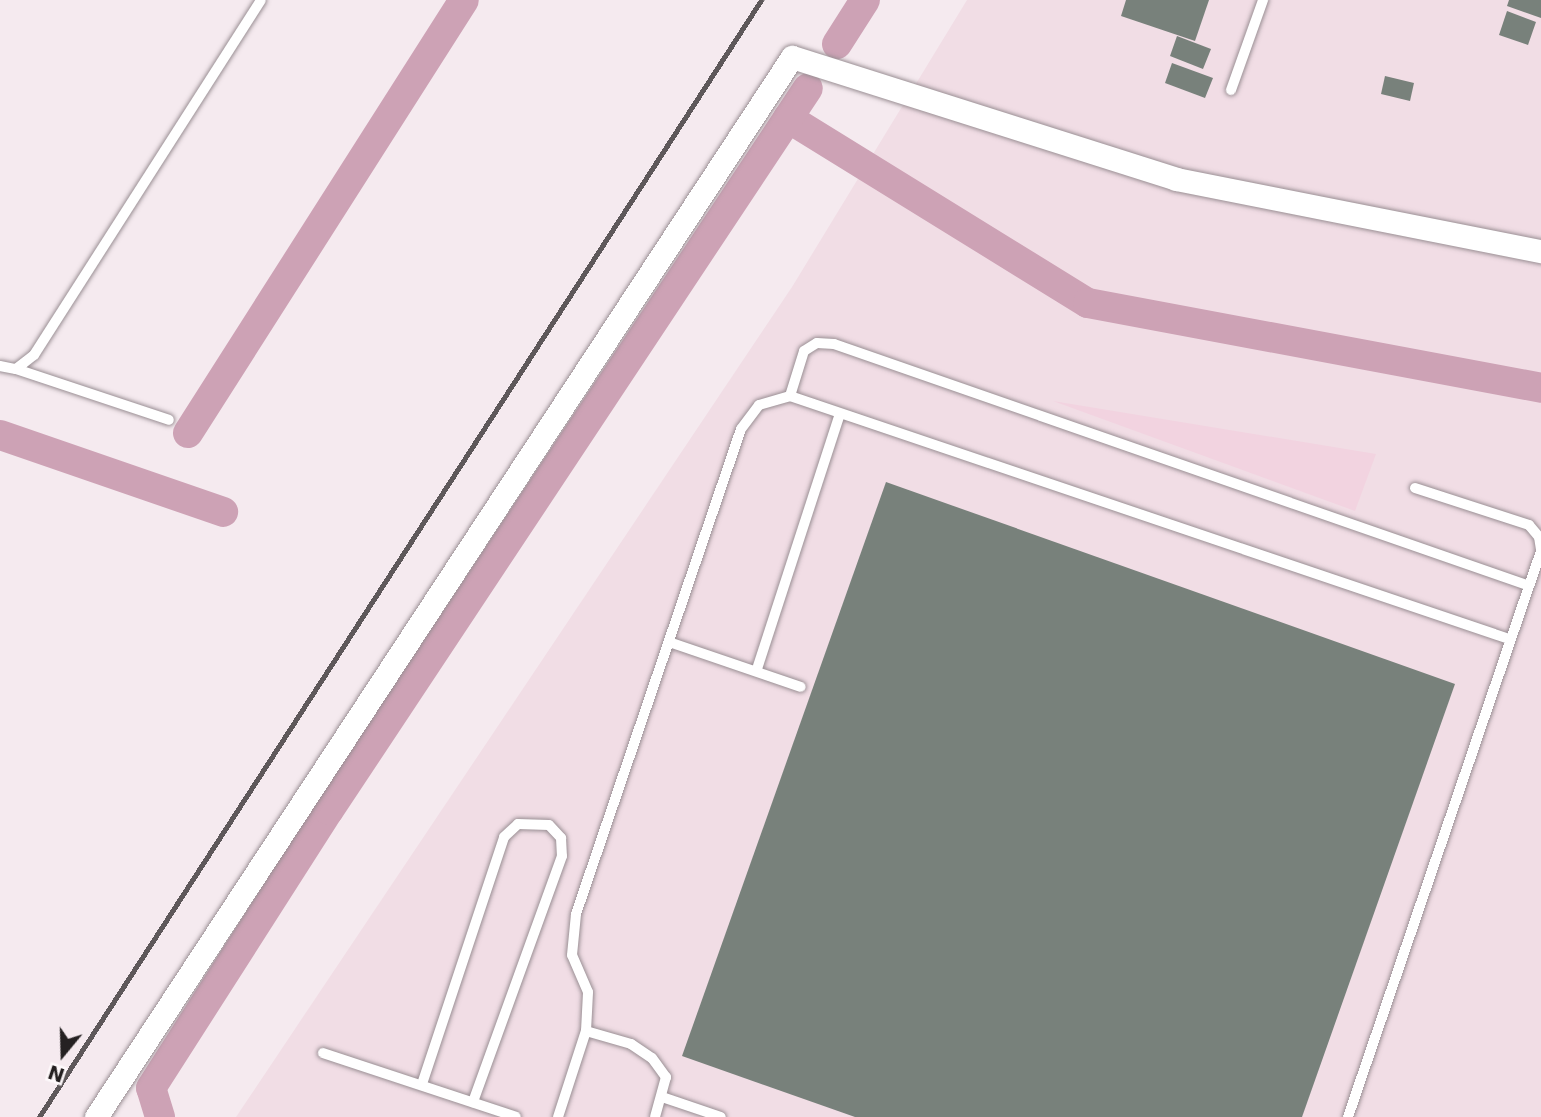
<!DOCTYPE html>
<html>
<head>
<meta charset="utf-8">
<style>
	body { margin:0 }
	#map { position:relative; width:1541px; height:1117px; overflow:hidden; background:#f5eaef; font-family:"DejaVu Sans",sans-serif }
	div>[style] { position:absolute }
	.built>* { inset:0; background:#f1dde5 }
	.green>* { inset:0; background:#f2d3e0 }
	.canal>* { height:30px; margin:-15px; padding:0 15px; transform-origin:15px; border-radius:15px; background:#cda2b5 }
	.building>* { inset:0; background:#78817b }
	.roads { filter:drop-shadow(0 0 2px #9a8f94) drop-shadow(0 0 2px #9a8f94) }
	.lane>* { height:10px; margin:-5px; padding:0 5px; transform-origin:5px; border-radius:5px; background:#fff }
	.street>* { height:23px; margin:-11.5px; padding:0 11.5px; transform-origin:11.5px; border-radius:11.5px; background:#fff }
	.rail>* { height:5px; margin:-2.5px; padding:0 2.5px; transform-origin:2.5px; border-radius:2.5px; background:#5e585a }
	span { translate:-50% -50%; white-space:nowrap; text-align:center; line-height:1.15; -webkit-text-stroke:5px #fef9fb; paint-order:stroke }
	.north { position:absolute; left:28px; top:1019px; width:70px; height:70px; -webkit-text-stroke:5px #fef9fb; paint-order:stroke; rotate:199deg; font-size:19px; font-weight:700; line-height:28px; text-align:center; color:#252122 }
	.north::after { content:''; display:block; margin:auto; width:24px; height:32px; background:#252122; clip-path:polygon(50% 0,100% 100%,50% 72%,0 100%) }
</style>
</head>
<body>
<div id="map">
	<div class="built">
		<div style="clip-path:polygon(967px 0,1541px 0,1541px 1117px,236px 1117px,792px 287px)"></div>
	</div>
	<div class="green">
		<div style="clip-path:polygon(1053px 401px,1376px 454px,1355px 511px)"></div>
	</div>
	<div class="canal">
		<div style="left:837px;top:44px;width:52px;rotate:-57.5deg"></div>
		<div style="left:788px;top:118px;width:352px;rotate:31.7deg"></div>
		<div style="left:1088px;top:303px;width:461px;rotate:10.6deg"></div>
		<div style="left:188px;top:433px;width:513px;rotate:-57.49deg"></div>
		<div style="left:0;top:435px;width:236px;rotate:19deg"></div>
		<div style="left:160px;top:1117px;width:30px;rotate:-107deg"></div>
		<div style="left:151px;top:1088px;width:330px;rotate:-57.4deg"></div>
		<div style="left:329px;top:810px;width:866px;rotate:-56.44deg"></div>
	</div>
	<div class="building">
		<div style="clip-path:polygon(1126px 0,1209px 0,1195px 41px,1121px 16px)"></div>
		<div style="clip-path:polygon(1509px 0,1541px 0,1541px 18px,1507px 6px)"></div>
		<div style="clip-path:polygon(1507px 11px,1536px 22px,1528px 45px,1499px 35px)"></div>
		<div style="clip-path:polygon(1177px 36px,1211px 49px,1203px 69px,1170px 56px)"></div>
		<div style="clip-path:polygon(1172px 63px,1213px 78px,1205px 98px,1165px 83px)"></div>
		<div style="clip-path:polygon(1385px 76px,1414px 83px,1410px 101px,1381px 94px)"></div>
		<div style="clip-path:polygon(886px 482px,1455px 684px,1302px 1117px,855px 1117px,682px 1056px)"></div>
	</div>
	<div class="roads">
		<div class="lane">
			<div style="left:1231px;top:90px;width:96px;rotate:-70.4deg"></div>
			<div style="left:0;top:366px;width:16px;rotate:11deg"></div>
			<div style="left:16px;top:369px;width:23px;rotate:-38deg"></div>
			<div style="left:34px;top:355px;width:421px;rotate:-57.4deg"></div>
			<div style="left:16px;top:369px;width:161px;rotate:18.4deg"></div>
			<div style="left:790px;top:396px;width:47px;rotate:-72.7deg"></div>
			<div style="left:804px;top:351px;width:15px;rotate:-32deg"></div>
			<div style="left:817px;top:343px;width:17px;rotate:3deg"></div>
			<div style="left:834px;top:344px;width:734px;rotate:19.18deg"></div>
			<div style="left:1415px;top:488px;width:120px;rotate:18deg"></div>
			<div style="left:1529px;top:525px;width:16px;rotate:50deg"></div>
			<div style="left:1539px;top:537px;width:13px;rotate:81deg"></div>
			<div style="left:669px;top:642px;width:139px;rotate:18.8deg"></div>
			<div style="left:757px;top:669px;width:268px;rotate:-72deg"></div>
			<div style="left:586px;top:1031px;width:47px;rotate:16.1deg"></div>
			<div style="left:631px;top:1044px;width:25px;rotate:34deg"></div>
			<div style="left:652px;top:1058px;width:24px;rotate:54deg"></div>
			<div style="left:666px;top:1077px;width:41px;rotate:105.4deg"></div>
			<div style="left:323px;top:1053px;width:203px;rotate:18.3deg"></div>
			<div style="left:422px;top:1084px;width:260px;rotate:-71.6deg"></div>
			<div style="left:504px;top:837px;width:19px;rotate:-43deg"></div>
			<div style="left:518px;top:824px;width:31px;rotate:2deg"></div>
			<div style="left:549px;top:825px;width:18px;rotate:47deg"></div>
			<div style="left:561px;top:838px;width:18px;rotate:87deg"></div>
			<div style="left:562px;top:856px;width:262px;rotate:109.9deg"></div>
			<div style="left:662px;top:1097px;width:62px;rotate:18.7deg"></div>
			<div style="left:558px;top:1117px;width:90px;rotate:-72deg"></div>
			<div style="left:586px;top:1031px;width:39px;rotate:-87deg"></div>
			<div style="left:588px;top:992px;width:40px;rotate:-113.4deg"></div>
			<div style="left:572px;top:955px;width:41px;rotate:-84.4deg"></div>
			<div style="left:576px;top:914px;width:512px;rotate:-71.21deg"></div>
			<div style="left:741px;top:429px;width:30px;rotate:-53deg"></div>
			<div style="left:759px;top:405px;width:32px;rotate:-16deg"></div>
			<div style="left:790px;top:396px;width:759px;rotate:18.67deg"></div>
			<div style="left:1348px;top:1117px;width:598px;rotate:-71.17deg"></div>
		</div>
		<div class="street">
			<div style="left:96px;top:1117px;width:1268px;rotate:-56.71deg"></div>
			<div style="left:792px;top:57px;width:403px;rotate:17.6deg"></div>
			<div style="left:1176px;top:179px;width:372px;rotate:11.2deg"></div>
		</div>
	</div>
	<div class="rail">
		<div style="left:39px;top:1117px;width:1330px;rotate:-57.12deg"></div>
	</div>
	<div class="north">N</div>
</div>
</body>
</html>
